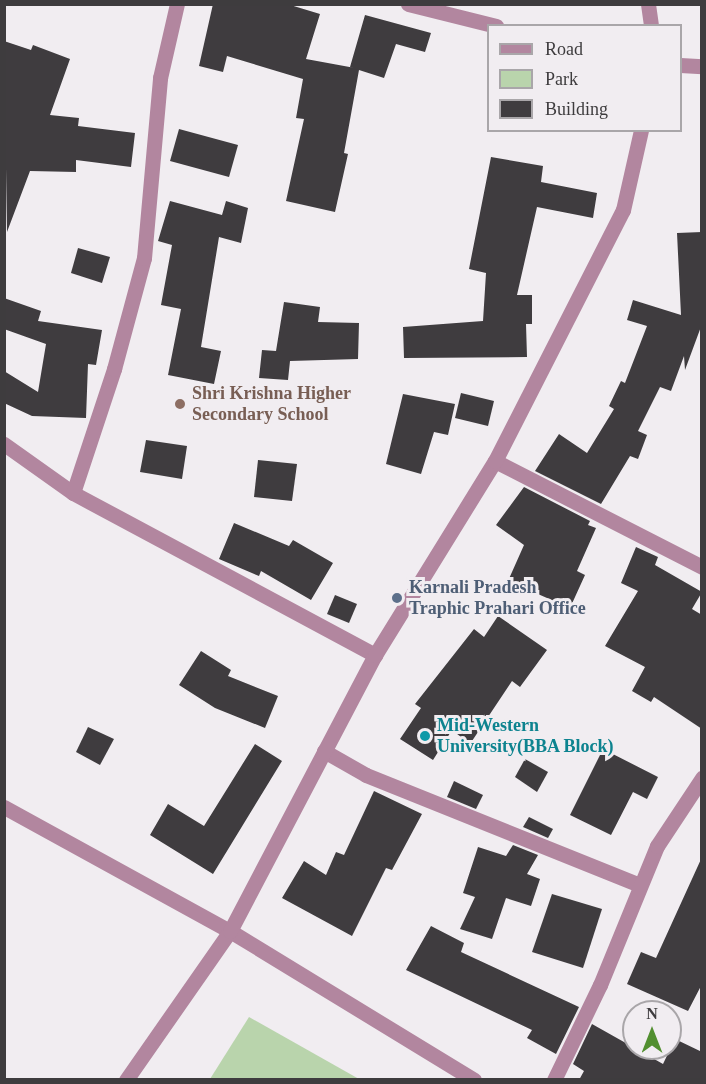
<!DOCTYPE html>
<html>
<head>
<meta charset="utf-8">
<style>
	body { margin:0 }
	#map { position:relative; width:706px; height:1084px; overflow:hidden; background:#f1edf1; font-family:Georgia,serif }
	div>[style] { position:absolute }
	.green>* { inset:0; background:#b9d4ac }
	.building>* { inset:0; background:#3f3c3f }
	.minor>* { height:15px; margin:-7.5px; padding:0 7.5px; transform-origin:7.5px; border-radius:7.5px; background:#b2869f }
	.dots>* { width:16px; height:16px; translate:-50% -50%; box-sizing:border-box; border:3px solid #f1edf1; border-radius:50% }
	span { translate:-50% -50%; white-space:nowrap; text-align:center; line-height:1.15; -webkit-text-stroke:6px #f1edf1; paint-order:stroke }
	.education-label { font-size:18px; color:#785e54; font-weight:700 }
	.left { translate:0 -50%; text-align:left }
	.service-label { font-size:18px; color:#4e5e75; font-weight:700 }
	.culture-label { font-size:18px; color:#0d838f; font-weight:700 }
	.frame { position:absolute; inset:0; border:6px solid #3e3c3e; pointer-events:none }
	.legend { position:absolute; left:487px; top:24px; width:195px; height:108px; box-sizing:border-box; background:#f1edf1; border:2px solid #a9a6a9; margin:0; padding:8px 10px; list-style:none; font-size:18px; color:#3e3c3e }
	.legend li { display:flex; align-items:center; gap:12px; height:30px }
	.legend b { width:30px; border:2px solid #a9a6a9 }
	.north { position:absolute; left:622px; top:1000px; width:60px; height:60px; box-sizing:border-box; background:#f1edf1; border:2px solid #a9a6a9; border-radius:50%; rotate:0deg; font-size:16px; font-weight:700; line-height:24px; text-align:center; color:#3e3c3e }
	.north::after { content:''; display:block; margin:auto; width:21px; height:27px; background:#528f30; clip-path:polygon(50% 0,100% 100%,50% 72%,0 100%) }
</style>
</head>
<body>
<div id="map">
	<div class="green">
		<div style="clip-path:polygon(249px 1017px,359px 1079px,210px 1079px)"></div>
	</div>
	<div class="building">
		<div style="clip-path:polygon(213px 4px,287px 4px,320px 14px,306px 59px,355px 68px,350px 67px,365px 15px,431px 33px,425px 52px,396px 44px,384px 78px,359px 70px,344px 153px,348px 154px,335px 212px,286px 201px,304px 119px,296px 118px,303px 79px,227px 56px,223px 72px,199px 66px)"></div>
		<div style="clip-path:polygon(4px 41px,31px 50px,33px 45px,70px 59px,50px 115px,79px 118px,78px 126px,135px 133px,131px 167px,76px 160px,76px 172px,30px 171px,7px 232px)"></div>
		<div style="clip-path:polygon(179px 129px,238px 145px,229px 177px,170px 161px)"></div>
		<div style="clip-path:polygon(491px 157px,543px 166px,541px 182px,597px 193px,593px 218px,537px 207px,517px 295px,532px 295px,532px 324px,526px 324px,527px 357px,404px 358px,403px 327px,483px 321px,486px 273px,469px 269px)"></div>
		<div style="clip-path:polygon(170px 201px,222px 215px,226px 201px,248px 208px,241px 243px,219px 237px,201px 347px,221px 351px,214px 384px,168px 375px,181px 309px,161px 305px,172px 245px,158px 241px)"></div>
		<div style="clip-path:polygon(702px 232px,702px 324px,685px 370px,684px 356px,671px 391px,660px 387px,638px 431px,647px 435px,638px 459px,630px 456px,601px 504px,535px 471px,559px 434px,587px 453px,614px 409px,609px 406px,621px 381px,625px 383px,647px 326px,627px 320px,633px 300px,681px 315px,677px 233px)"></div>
		<div style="clip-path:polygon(78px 248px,110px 257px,102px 283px,71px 273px)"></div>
		<div style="clip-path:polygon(4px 298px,41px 311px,38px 321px,102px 330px,96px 365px,88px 364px,86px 418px,32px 416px,4px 403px,4px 371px,38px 392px,46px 344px,4px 329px)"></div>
		<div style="clip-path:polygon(284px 302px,320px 307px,318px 322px,359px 323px,358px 359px,290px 361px,288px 380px,259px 378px,262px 350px,276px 351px)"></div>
		<div style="clip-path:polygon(461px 393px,494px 401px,488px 426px,455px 418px)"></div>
		<div style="clip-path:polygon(403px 394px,455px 404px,448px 435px,434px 432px,421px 474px,386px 464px)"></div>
		<div style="clip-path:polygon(146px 440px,187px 446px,182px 479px,140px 472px)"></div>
		<div style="clip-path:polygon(258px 460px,297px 464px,292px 501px,254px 497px)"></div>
		<div style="clip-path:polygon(524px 487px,590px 521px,588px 525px,596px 528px,577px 571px,585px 575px,570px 608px,508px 581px,524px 545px,496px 525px)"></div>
		<div style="clip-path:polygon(234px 523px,289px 546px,293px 540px,333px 563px,311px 600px,261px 571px,259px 576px,219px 559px)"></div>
		<div style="clip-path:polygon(636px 547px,658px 557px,655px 565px,702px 592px,692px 609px,702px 615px,702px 729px,654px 697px,651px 702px,632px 691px,645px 667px,605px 646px,638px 591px,621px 583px)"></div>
		<div style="clip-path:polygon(335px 595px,357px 604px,349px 623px,327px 614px)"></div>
		<div style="clip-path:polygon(498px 616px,547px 650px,520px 687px,512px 681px,470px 744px,452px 730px,433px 760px,400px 739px,421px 708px,415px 704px,474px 629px,484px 637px)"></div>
		<div style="clip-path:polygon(201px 651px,231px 670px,228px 676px,278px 696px,265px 728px,215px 708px,179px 685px)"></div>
		<div style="clip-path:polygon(88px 727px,114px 739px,100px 765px,76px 752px)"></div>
		<div style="clip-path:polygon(255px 744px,282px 761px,213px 874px,150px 835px,168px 804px,204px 826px)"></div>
		<div style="clip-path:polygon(603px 749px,658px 777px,647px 799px,633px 792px,611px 835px,570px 815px)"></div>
		<div style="clip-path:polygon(525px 759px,548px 772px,537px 792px,515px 777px)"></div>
		<div style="clip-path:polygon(454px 781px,483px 795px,476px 809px,447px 797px)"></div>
		<div style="clip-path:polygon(374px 791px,422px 814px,392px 870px,386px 868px,352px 936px,282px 898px,304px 861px,326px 875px,336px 852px,344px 855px)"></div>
		<div style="clip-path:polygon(529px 817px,553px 829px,548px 838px,523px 827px)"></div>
		<div style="clip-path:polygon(513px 845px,538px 855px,527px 874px,540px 879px,531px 906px,506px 898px,492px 939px,460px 929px,475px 897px,463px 893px,478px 847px,506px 856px)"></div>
		<div style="clip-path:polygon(702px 857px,702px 984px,688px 1011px,627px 984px,641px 952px,656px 958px)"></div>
		<div style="clip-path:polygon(552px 894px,602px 909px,583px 968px,532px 952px)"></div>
		<div style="clip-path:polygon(431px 926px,464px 943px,461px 952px,579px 1007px,556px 1054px,527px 1038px,532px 1030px,406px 970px)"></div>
		<div style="clip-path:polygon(592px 1024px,663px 1064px,675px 1039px,702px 1052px,702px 1080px,579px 1080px,584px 1071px,573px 1064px)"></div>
	</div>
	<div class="minor">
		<div style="left:408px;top:4px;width:91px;rotate:14deg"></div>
		<div style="left:648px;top:4px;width:22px;rotate:82deg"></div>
		<div style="left:680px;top:65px;width:22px;rotate:3deg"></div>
		<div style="left:4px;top:444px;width:85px;rotate:35.4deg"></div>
		<div style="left:73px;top:493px;width:343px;rotate:28.2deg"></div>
		<div style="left:495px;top:461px;width:233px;rotate:27.1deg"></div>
		<div style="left:73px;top:493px;width:131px;rotate:-71.7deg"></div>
		<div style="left:114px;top:369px;width:115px;rotate:-74.9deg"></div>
		<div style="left:144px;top:258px;width:181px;rotate:-84.9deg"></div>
		<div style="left:160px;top:78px;width:76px;rotate:-77.1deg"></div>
		<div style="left:324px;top:751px;width:48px;rotate:29.7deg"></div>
		<div style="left:366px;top:775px;width:295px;rotate:21.9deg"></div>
		<div style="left:4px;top:807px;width:258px;rotate:28.8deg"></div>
		<div style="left:230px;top:931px;width:286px;rotate:31.4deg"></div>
		<div style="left:126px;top:1080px;width:182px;rotate:-55.1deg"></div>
		<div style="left:230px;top:931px;width:312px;rotate:-62.3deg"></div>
		<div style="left:375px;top:655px;width:228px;rotate:-58.3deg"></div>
		<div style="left:495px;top:461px;width:282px;rotate:-63deg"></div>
		<div style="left:623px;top:210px;width:82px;rotate:-77.3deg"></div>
		<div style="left:554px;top:1080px;width:106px;rotate:-64.2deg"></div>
		<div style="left:600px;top:985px;width:150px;rotate:-67.7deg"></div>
		<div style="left:657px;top:846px;width:82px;rotate:-56.5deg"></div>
	</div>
	<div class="dots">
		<div style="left:180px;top:404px;background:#8d6e63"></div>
		<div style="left:397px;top:598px;background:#5c6f8a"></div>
		<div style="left:425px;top:736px;background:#0f9aa8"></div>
	</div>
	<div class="education-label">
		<span class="left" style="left:192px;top:404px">Shri Krishna Higher<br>Secondary School</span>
	</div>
	<div class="service-label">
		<span class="left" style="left:409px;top:598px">Karnali Pradesh<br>Traphic Prahari Office</span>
	</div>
	<div class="culture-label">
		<span class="left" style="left:437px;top:736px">Mid-Western<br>University(BBA Block)</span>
	</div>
	<div class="frame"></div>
	<ul class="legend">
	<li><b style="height:8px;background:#b2869f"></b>Road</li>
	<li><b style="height:16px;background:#b9d4ac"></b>Park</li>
	<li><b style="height:16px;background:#3f3c3f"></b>Building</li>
	</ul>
	<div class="north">N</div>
</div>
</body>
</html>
